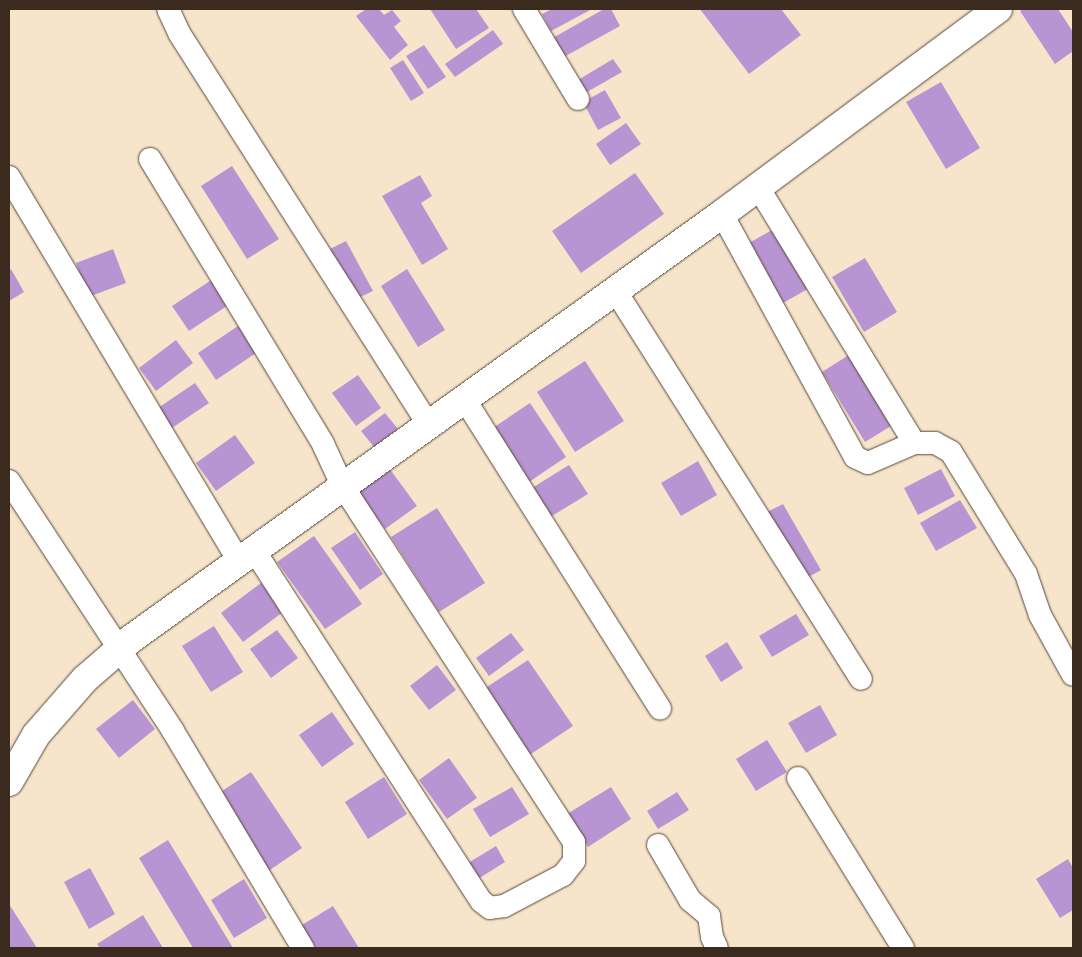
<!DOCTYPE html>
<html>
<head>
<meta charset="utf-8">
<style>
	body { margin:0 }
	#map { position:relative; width:1082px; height:957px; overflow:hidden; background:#f6e5cb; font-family:"Indie Flower",sans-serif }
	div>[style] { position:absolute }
	.building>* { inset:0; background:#b994d3 }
	.roads { filter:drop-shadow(0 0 1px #574638) drop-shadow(0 0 1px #574638) }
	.street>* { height:22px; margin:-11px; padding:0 11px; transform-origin:11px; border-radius:11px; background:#fff }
	.secondary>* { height:28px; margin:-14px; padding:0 14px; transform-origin:14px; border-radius:14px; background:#fff }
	span { translate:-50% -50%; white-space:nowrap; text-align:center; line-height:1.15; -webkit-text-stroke:4px #fcf5e5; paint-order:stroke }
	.frame { position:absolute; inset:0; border:10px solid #3b2a1e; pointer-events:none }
</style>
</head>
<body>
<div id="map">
	<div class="building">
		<div style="clip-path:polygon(366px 9px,379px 9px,384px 15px,392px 10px,401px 21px,394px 27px,408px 45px,390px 60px,356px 16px)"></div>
		<div style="clip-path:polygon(430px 9px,476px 9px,489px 28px,456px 49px)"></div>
		<div style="clip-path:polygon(552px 9px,592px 9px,551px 31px,542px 14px)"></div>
		<div style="clip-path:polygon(604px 9px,611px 9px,620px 26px,562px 58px,551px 39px)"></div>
		<div style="clip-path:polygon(700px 9px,781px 9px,801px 35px,749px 74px)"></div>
		<div style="clip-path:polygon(1024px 9px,1058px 9px,1073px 32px,1073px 51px,1055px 64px,1020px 11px)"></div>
		<div style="clip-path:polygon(493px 30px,503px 44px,455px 77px,445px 64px)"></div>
		<div style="clip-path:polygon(424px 45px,446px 77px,428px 89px,406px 56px)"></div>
		<div style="clip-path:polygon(613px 59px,622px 72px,580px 96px,573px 83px)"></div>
		<div style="clip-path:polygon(403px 60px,424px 93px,411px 101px,390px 68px)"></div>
		<div style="clip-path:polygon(941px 82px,980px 148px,946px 169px,906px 102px)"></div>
		<div style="clip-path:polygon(605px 90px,621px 118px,598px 130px,583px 102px)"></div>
		<div style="clip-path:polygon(626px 123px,641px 144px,610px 165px,596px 144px)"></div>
		<div style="clip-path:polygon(232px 166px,279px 239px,247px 259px,201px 186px)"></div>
		<div style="clip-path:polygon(635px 173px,664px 214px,581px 273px,552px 231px)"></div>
		<div style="clip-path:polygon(420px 175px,432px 196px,421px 203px,448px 249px,422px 265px,382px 196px)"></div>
		<div style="clip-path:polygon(779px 226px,813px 286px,776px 307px,742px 247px)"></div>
		<div style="clip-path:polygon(346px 241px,373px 291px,352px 301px,326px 251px)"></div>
		<div style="clip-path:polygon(113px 249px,126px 283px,88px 297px,76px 263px)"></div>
		<div style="clip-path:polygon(865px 258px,897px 312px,864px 332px,832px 277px)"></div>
		<div style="clip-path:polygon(11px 269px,24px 292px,9px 301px,9px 271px)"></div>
		<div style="clip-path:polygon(407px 269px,445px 330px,418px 347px,381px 286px)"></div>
		<div style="clip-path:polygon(213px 279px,230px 304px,189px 331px,172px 306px)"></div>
		<div style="clip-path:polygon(238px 326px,256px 353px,216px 380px,198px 353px)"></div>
		<div style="clip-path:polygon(176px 340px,193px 363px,156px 391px,139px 368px)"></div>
		<div style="clip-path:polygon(852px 353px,896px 423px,865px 442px,822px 372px)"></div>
		<div style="clip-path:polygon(585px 361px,624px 421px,575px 452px,537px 392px)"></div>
		<div style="clip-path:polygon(358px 375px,381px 408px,356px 426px,332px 393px)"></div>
		<div style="clip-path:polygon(195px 383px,209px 403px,166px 432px,152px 412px)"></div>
		<div style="clip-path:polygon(530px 403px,566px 457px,526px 484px,490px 430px)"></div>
		<div style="clip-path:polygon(385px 413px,398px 429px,374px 447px,361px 431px)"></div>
		<div style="clip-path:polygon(235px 435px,255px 463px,216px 491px,196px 463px)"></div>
		<div style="clip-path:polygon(698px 461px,717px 495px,681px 516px,661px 483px)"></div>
		<div style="clip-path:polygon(569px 465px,588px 494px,542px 522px,524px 493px)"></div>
		<div style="clip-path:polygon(389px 468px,417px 506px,385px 529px,357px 491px)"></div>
		<div style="clip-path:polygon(941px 469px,955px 496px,918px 515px,904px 488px)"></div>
		<div style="clip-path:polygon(960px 500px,977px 528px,936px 551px,920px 523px)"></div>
		<div style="clip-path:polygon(783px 504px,821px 570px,805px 579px,767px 512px)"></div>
		<div style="clip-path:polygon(437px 508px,485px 583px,439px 612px,391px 537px)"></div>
		<div style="clip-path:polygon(355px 532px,383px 574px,360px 590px,331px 548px)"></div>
		<div style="clip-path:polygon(314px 536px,362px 604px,325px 629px,277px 562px)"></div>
		<div style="clip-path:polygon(261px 583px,283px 612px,243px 642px,221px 613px)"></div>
		<div style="clip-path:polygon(796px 614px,809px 635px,772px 657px,759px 636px)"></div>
		<div style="clip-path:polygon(214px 626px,243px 672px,211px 692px,182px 646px)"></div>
		<div style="clip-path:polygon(277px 630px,298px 658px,271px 678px,250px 649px)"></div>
		<div style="clip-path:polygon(511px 633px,524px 650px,489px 676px,476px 658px)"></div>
		<div style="clip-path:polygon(727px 642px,743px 668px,721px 682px,705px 656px)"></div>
		<div style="clip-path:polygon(528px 660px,573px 726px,528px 756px,484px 689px)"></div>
		<div style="clip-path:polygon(437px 665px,456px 690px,429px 710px,410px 686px)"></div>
		<div style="clip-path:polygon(133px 700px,155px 729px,119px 758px,96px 729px)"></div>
		<div style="clip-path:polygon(820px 705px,837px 735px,806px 753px,788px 723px)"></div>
		<div style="clip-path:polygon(332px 712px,354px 744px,322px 767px,299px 735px)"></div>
		<div style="clip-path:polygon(767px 740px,787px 772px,756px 791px,736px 759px)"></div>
		<div style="clip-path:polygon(449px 758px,477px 798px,447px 819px,419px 780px)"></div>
		<div style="clip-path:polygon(251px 772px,302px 848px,267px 872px,216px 795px)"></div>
		<div style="clip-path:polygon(384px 777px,407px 814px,368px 839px,345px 802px)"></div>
		<div style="clip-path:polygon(512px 787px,529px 814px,490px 837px,473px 809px)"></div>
		<div style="clip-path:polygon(611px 787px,631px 819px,588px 847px,567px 814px)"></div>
		<div style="clip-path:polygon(677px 792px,689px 810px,658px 829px,647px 811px)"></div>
		<div style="clip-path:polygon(168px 840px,233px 948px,193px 948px,139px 858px)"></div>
		<div style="clip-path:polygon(496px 846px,505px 862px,478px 879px,468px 863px)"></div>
		<div style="clip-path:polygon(1068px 859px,1073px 868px,1073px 910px,1060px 918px,1036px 879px)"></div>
		<div style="clip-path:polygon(90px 868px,115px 914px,89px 929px,64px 882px)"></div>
		<div style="clip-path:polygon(244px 879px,267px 918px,234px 938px,211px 900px)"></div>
		<div style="clip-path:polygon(9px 904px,37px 948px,9px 948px)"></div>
		<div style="clip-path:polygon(333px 906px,359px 948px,316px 948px,302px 925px)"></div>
		<div style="clip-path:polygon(143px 915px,163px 948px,100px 948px,97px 944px)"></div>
	</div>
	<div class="roads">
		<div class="street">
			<div style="left:168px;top:9px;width:26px;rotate:65deg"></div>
			<div style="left:179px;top:33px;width:466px;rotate:57.5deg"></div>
			<div style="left:524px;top:9px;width:105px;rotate:59deg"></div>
			<div style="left:150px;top:159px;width:333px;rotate:58.7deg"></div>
			<div style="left:323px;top:444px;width:45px;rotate:65.1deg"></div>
			<div style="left:342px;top:485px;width:426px;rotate:57deg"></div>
			<div style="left:574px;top:842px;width:19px;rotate:90deg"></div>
			<div style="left:574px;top:861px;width:18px;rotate:128deg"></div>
			<div style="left:563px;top:875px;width:67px;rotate:152.3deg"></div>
			<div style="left:504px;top:906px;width:14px;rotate:172deg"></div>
			<div style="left:490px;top:908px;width:11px;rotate:-142deg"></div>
			<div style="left:481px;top:901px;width:418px;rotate:-122.9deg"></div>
			<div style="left:9px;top:177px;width:448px;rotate:59.1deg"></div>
			<div style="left:758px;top:187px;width:300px;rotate:58.6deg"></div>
			<div style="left:722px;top:214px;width:277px;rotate:61.3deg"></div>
			<div style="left:855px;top:457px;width:14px;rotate:25deg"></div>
			<div style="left:868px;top:463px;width:50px;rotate:-23.5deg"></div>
			<div style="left:914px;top:443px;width:21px"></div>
			<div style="left:935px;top:443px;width:18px;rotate:29deg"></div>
			<div style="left:951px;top:452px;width:143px;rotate:58.4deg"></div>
			<div style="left:1026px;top:574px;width:43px;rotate:71.1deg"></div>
			<div style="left:1040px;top:615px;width:68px;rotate:61.2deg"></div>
			<div style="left:615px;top:290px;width:460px;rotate:57.7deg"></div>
			<div style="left:465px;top:400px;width:365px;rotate:57.7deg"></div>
			<div style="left:9px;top:481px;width:299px;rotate:56.7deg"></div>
			<div style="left:173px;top:731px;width:253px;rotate:59.1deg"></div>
			<div style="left:798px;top:778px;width:200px;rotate:58.3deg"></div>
			<div style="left:658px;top:845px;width:64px;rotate:59.8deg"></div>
			<div style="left:690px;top:900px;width:25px;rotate:40deg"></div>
			<div style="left:709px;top:916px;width:21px;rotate:82deg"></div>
			<div style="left:712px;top:937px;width:12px;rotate:66deg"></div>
		</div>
		<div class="secondary">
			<div style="left:9px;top:782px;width:54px;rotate:-60.1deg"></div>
			<div style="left:36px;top:735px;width:74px;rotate:-48.8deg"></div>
			<div style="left:85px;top:679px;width:61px;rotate:-41deg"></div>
			<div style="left:131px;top:639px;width:728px;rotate:-35.72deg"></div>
			<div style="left:722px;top:214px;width:344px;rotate:-36.6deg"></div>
		</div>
	</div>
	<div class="frame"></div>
</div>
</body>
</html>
